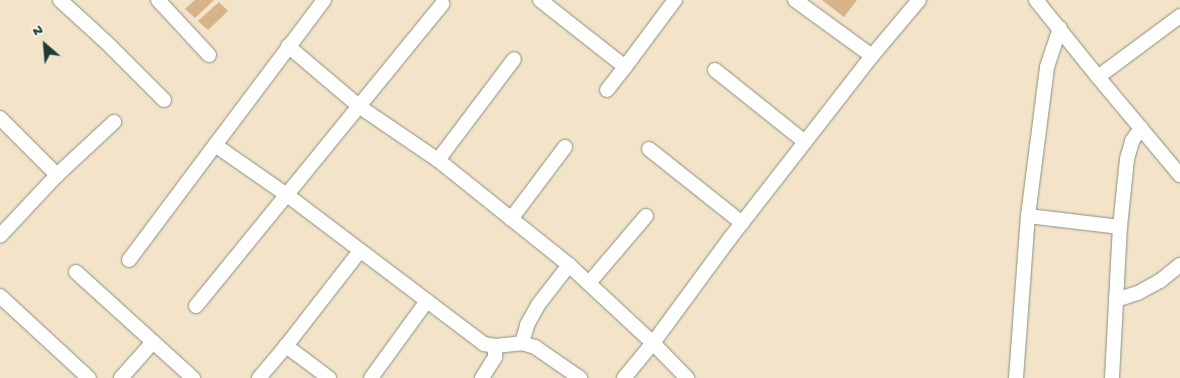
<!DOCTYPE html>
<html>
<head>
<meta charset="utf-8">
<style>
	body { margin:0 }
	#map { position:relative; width:1180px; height:378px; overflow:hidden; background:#f2e3c9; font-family:"Gochi Hand",sans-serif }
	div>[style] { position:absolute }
	.building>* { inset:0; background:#d7b38a }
	.roads { filter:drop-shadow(0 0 1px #88907e) drop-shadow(0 0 1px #88907e) }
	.minor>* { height:14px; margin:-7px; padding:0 7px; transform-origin:7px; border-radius:7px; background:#fff }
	span { translate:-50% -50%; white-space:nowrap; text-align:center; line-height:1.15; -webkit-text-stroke:4px #f7f3e8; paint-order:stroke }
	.north { position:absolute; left:20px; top:20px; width:50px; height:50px; -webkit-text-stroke:4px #f7f3e8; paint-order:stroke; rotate:333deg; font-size:14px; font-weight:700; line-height:20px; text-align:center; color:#1f3d34 }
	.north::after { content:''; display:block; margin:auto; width:18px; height:22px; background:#1f3d34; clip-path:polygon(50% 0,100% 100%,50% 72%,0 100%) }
</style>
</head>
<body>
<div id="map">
	<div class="building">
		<div style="clip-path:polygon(195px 0,214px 0,195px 18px,185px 9px)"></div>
		<div style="clip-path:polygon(822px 0,857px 0,844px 17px)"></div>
		<div style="clip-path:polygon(219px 2px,228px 11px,208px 30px,198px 21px)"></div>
	</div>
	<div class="roads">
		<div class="minor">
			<div style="left:60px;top:0;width:62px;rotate:42.4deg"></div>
			<div style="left:106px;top:42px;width:82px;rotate:45deg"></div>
			<div style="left:158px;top:0;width:75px;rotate:47.2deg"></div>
			<div style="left:324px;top:0;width:181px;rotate:126.9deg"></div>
			<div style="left:215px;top:145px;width:88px;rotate:34.8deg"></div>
			<div style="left:287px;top:195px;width:247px;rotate:37.1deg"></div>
			<div style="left:484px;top:344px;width:11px;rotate:10deg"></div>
			<div style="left:495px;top:346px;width:27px;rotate:-6deg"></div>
			<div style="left:522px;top:343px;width:14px;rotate:17deg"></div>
			<div style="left:535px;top:347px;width:55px;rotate:34.6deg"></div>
			<div style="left:540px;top:0;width:108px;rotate:38.2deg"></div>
			<div style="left:625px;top:67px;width:84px;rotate:-53.3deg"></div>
			<div style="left:795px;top:0;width:95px;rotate:36deg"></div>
			<div style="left:1036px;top:0;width:99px;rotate:51.2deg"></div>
			<div style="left:1180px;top:16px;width:102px;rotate:143.4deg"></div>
			<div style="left:1098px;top:77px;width:128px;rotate:50.1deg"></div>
			<div style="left:288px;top:46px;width:94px;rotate:40.3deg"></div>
			<div style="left:360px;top:107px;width:94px;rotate:34.2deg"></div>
			<div style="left:438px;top:160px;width:168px;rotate:38.7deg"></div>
			<div style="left:569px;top:265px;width:115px;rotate:42.9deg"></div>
			<div style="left:653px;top:343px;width:49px;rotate:45.8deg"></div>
			<div style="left:715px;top:70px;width:115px;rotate:38.7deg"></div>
			<div style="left:607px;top:90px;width:29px;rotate:-52deg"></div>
			<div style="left:0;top:118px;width:81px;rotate:45deg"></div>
			<div style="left:57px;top:175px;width:83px;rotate:133.1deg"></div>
			<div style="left:649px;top:149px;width:119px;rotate:38.5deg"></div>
			<div style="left:438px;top:160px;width:126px;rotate:-53deg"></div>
			<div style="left:57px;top:175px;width:78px;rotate:-42.9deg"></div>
			<div style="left:1028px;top:216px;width:93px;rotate:6.8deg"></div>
			<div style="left:511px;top:219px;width:90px;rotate:-53.1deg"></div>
			<div style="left:129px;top:260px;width:144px;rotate:-53.2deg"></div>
			<div style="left:76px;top:272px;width:158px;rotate:42.2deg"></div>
			<div style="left:589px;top:283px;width:88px;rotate:-49.6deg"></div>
			<div style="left:0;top:296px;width:121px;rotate:42.7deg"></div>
			<div style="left:1116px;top:300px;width:23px;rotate:-18deg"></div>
			<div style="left:1138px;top:293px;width:25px;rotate:-29deg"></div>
			<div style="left:1160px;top:281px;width:26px;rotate:-39deg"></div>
			<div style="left:196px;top:306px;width:390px;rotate:-50.8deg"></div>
			<div style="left:522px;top:343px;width:19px;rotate:-74deg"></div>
			<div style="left:527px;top:325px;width:23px;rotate:-61deg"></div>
			<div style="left:538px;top:305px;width:51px;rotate:-52.2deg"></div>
			<div style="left:121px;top:378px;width:48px;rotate:-48.4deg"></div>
			<div style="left:259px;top:378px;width:42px;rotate:-49.8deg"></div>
			<div style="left:329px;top:378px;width:54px;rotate:-143.3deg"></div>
			<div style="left:286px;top:346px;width:120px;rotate:-52.1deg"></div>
			<div style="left:371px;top:378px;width:95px;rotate:-54deg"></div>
			<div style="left:482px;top:378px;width:25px;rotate:-58deg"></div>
			<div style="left:495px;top:357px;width:11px;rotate:-90deg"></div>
			<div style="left:624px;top:378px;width:45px;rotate:-50.4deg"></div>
			<div style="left:653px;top:343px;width:132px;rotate:-53.7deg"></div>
			<div style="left:731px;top:237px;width:229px;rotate:-52.1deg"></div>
			<div style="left:872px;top:56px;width:73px;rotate:-50deg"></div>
			<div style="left:1016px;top:378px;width:162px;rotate:-85.8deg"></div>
			<div style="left:1028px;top:216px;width:150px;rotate:-82.7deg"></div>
			<div style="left:1047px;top:67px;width:41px;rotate:-71.6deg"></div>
			<div style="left:1112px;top:378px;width:151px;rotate:-87deg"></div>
			<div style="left:1120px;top:227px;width:68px;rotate:-84.1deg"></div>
			<div style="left:1127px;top:159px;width:19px;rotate:-74deg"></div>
			<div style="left:1132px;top:141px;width:16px;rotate:-55deg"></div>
		</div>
	</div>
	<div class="north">N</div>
</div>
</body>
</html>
